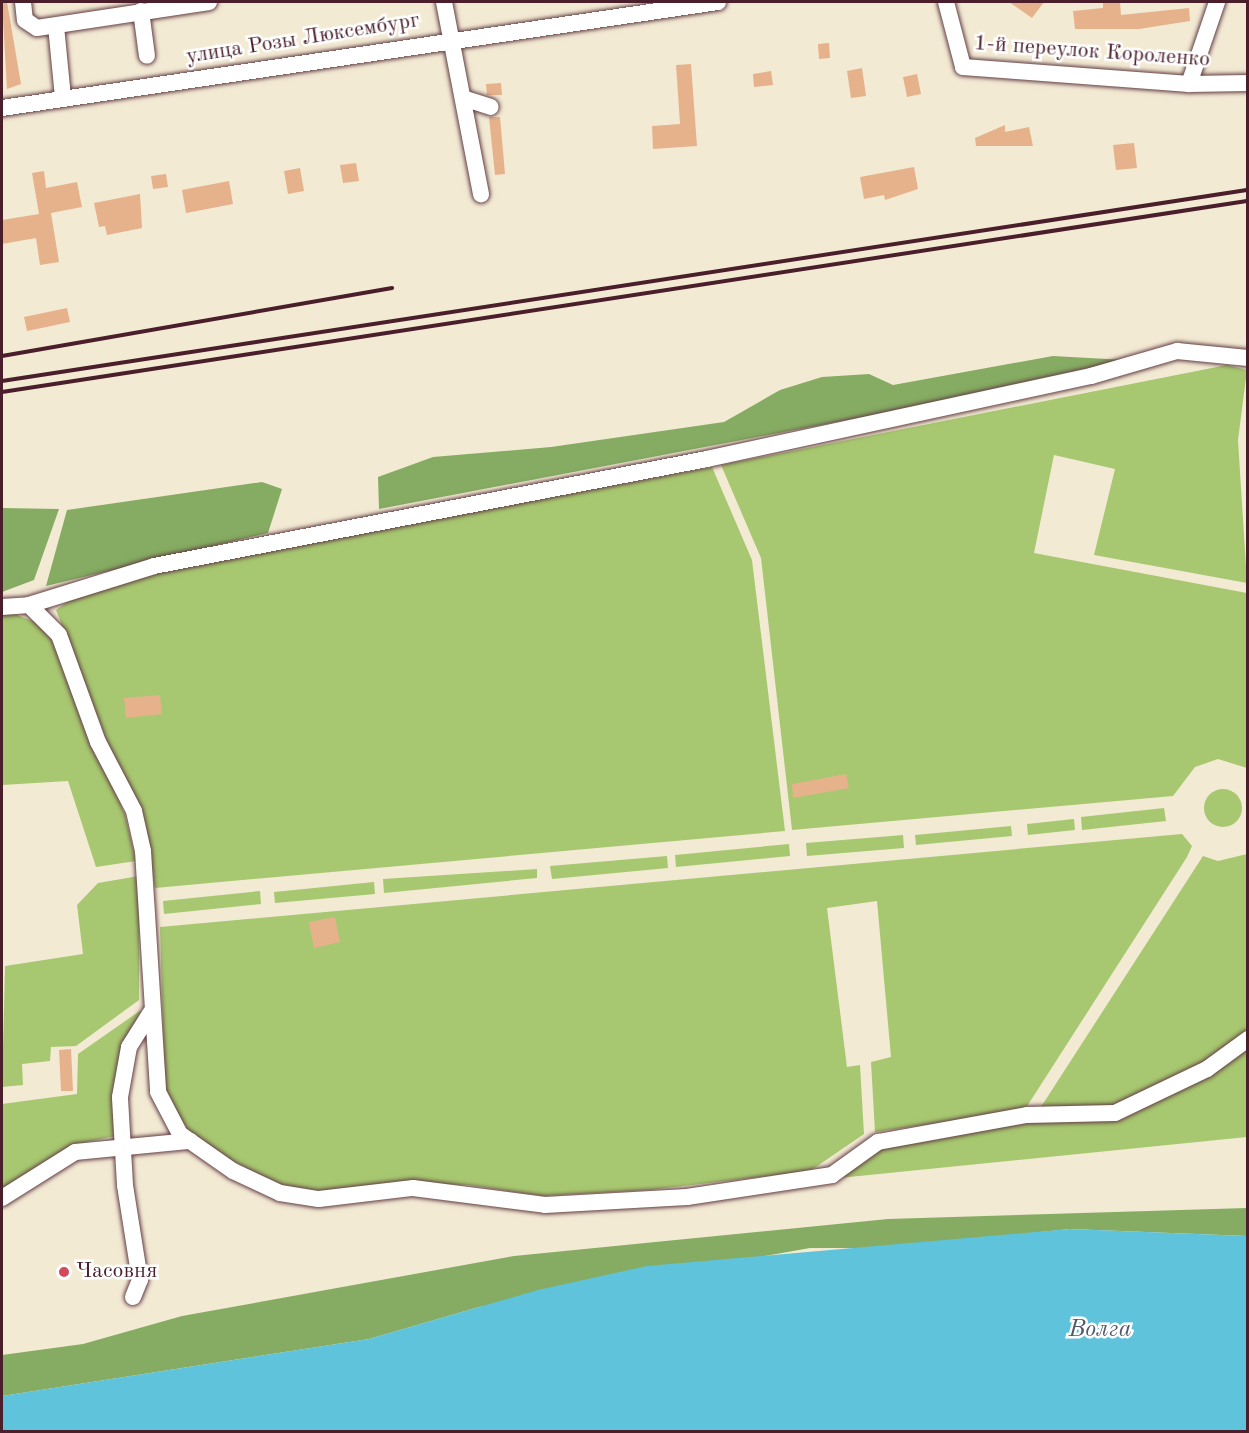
<!DOCTYPE html>
<html>
<head>
<meta charset="utf-8">
<style>
	body { margin:0 }
	#map { position:relative; width:1249px; height:1433px; overflow:hidden; background:#f3ead4; font-family:"Old Standard TT",serif }
	div>[style] { position:absolute }
	.green>* { inset:0; background:#a7c870 }
	.round { border-radius:50% }
	.forest>* { inset:0; background:#85ac62 }
	.water>* { inset:0; background:#5fc3dc }
	.building>* { inset:0; background:#e6b28c }
	.roads { filter:drop-shadow(0 0 2px #633d44) drop-shadow(0 0 2px #633d44) }
	.minor>* { height:16px; margin:-8px; padding:0 8px; transform-origin:8px; border-radius:8px; background:#fff }
	.rail>* { height:4px; margin:-2px; padding:0 2px; transform-origin:2px; border-radius:2px; background:#4a1f2b }
	.dots>* { width:16px; height:16px; translate:-50% -50%; box-sizing:border-box; border:3px solid #fff; border-radius:50% }
	span { translate:-50% -50%; white-space:nowrap; text-align:center; line-height:1.15; -webkit-text-stroke:5px #fff; paint-order:stroke }
	.street-label { font-size:22px; color:#4a1f2b }
	.poi-label { font-size:22px; color:#4a1f2b }
	.left { translate:0 -50%; text-align:left }
	.water-label { font-size:24px; color:#515869; font-style:italic }
	.frame { position:absolute; inset:0; border:3px solid #4a1f2b; pointer-events:none }
</style>
</head>
<body>
<div id="map">
	<div class="green">
		<div style="clip-path:polygon(1227px 365px,1247px 370px,1238px 440px,1247px 583px,1094px 555px,1115px 469px,1054px 455px,1034px 553px,1247px 593px,1247px 768px,1218px 759px,1195px 767px,1173px 796px,792px 830px,761px 558px,721px 465px)"></div>
		<div style="clip-path:polygon(712px 467px,752px 560px,785px 831px,155px 888px,148px 847px,56px 610px,71px 599px,160px 571px)"></div>
		<div style="clip-path:polygon(12px 613px,38px 623px,55px 645px,125px 815px,136px 861px,96px 867px,68px 781px,2px 785px,2px 614px)"></div>
		<div class="round" style="left:1204px;top:789px;width:38px;height:38px"></div>
		<div style="clip-path:polygon(1164px 808px,1166px 821px,1082px 830px,1081px 817px)"></div>
		<div style="clip-path:polygon(1074px 819px,1075px 830px,1028px 835px,1027px 824px)"></div>
		<div style="clip-path:polygon(1011px 826px,1012px 836px,916px 845px,915px 835px)"></div>
		<div style="clip-path:polygon(1182px 834px,1192px 846px,1187px 857px,1024px 1111px,875px 1132px,871px 1062px,891px 1057px,877px 901px,827px 908px,847px 1067px,860px 1065px,864px 1134px,810px 1171px,649px 1190px,542px 1196px,469px 1185px,395px 1183px,322px 1192px,278px 1184px,229px 1159px,189px 1133px,165px 1090px,160px 927px)"></div>
		<div style="clip-path:polygon(903px 835px,904px 848px,807px 856px,806px 843px)"></div>
		<div style="clip-path:polygon(789px 844px,790px 856px,676px 867px,675px 855px)"></div>
		<div style="clip-path:polygon(1247px 854px,1247px 1031px,1204px 1065px,1117px 1107px,1039px 1110px,1203px 856px,1218px 861px)"></div>
		<div style="clip-path:polygon(667px 856px,668px 868px,552px 879px,550px 866px)"></div>
		<div style="clip-path:polygon(537px 869px,537px 878px,384px 893px,383px 879px)"></div>
		<div style="clip-path:polygon(139px 876px,139px 1000px,76px 1046px,51px 1047px,50px 1061px,22px 1064px,23px 1085px,2px 1087px,5px 966px,83px 954px,77px 905px,98px 883px)"></div>
		<div style="clip-path:polygon(374px 882px,375px 894px,275px 903px,274px 892px)"></div>
		<div style="clip-path:polygon(260px 891px,261px 904px,164px 914px,163px 901px)"></div>
		<div style="clip-path:polygon(141px 1010px,128px 1041px,115px 1136px,78px 1144px,2px 1190px,2px 1104px,77px 1094px,78px 1054px)"></div>
		<div style="clip-path:polygon(1247px 1047px,1247px 1137px,839px 1178px,880px 1148px,1029px 1123px,1120px 1120px,1212px 1074px)"></div>
	</div>
	<div class="forest">
		<div style="clip-path:polygon(1053px 356px,1125px 360px,868px 416px,379px 509px,378px 477px,433px 457px,551px 447px,724px 422px,780px 390px,822px 377px,869px 374px,893px 385px)"></div>
		<div style="clip-path:polygon(262px 482px,282px 489px,268px 533px,46px 586px,67px 510px)"></div>
		<div style="clip-path:polygon(2px 508px,59px 509px,34px 580px,2px 592px)"></div>
		<div style="clip-path:polygon(1247px 1208px,1247px 1236px,1070px 1229px,885px 1248px,810px 1248px,479px 1307px,369px 1339px,2px 1396px,2px 1355px,83px 1344px,182px 1316px,514px 1256px,888px 1219px)"></div>
	</div>
	<div class="water">
		<div style="clip-path:polygon(1070px 1229px,1247px 1236px,1247px 1431px,2px 1431px,2px 1396px,369px 1339px,538px 1290px,647px 1266px)"></div>
	</div>
	<div class="building">
		<div style="clip-path:polygon(2px 2px,7px 2px,21px 84px,7px 89px)"></div>
		<div style="clip-path:polygon(1009px 2px,1044px 2px,1032px 18px)"></div>
		<div style="clip-path:polygon(1103px 2px,1120px 2px,1121px 15px,1189px 8px,1190px 21px,1139px 29px,1075px 29px,1073px 11px,1103px 8px)"></div>
		<div style="clip-path:polygon(829px 43px,830px 58px,819px 59px,818px 44px)"></div>
		<div style="clip-path:polygon(691px 64px,697px 146px,653px 149px,652px 126px,680px 124px,676px 65px)"></div>
		<div style="clip-path:polygon(862px 68px,866px 96px,851px 98px,847px 71px)"></div>
		<div style="clip-path:polygon(771px 71px,773px 85px,754px 87px,753px 74px)"></div>
		<div style="clip-path:polygon(917px 74px,921px 94px,907px 97px,903px 77px)"></div>
		<div style="clip-path:polygon(501px 83px,502px 95px,487px 95px,486px 84px)"></div>
		<div style="clip-path:polygon(489px 117px,500px 117px,505px 174px,495px 175px)"></div>
		<div style="clip-path:polygon(1005px 125px,1005px 132px,1029px 127px,1033px 146px,976px 146px,975px 138px)"></div>
		<div style="clip-path:polygon(1134px 143px,1137px 168px,1116px 170px,1113px 145px)"></div>
		<div style="clip-path:polygon(356px 163px,359px 181px,343px 183px,340px 165px)"></div>
		<div style="clip-path:polygon(914px 167px,918px 189px,885px 200px,884px 195px,864px 199px,860px 177px)"></div>
		<div style="clip-path:polygon(300px 168px,304px 191px,288px 194px,284px 171px)"></div>
		<div style="clip-path:polygon(44px 171px,46px 188px,77px 182px,82px 207px,51px 213px,59px 262px,40px 265px,36px 238px,2px 244px,2px 220px,39px 214px,32px 173px)"></div>
		<div style="clip-path:polygon(166px 174px,168px 187px,153px 189px,151px 176px)"></div>
		<div style="clip-path:polygon(229px 181px,233px 204px,186px 213px,182px 190px)"></div>
		<div style="clip-path:polygon(140px 194px,142px 228px,107px 235px,105px 226px,99px 227px,94px 203px)"></div>
		<div style="clip-path:polygon(67px 308px,70px 322px,27px 331px,24px 317px)"></div>
		<div style="clip-path:polygon(160px 695px,162px 714px,126px 718px,124px 698px)"></div>
		<div style="clip-path:polygon(846px 774px,849px 788px,793px 798px,792px 784px)"></div>
		<div style="clip-path:polygon(335px 917px,340px 942px,314px 948px,309px 922px)"></div>
		<div style="clip-path:polygon(71px 1049px,73px 1091px,61px 1091px,59px 1050px)"></div>
	</div>
	<div class="roads">
		<div class="minor">
			<div style="left:23px;top:2px;width:18px;rotate:84deg"></div>
			<div style="left:25px;top:20px;width:14px;rotate:34deg"></div>
			<div style="left:37px;top:28px;width:174px;rotate:-8.6deg"></div>
			<div style="left:444px;top:2px;width:196px;rotate:79.1deg"></div>
			<div style="left:946px;top:2px;width:67px;rotate:75.3deg"></div>
			<div style="left:963px;top:67px;width:227px;rotate:4.3deg"></div>
			<div style="left:1189px;top:84px;width:59px;rotate:-1deg"></div>
			<div style="left:141px;top:11px;width:45px;rotate:82.4deg"></div>
			<div style="left:56px;top:26px;width:72px;rotate:84.4deg"></div>
			<div style="left:1189px;top:84px;width:87px;rotate:-71.1deg"></div>
			<div style="left:463px;top:98px;width:29px;rotate:18deg"></div>
			<div style="left:2px;top:108px;width:724px;rotate:-8.42deg"></div>
			<div style="left:29px;top:605px;width:42px;rotate:45deg"></div>
			<div style="left:59px;top:635px;width:114px;rotate:70deg"></div>
			<div style="left:98px;top:742px;width:78px;rotate:62.4deg"></div>
			<div style="left:134px;top:811px;width:41px;rotate:77.3deg"></div>
			<div style="left:143px;top:851px;width:241px;rotate:86.4deg"></div>
			<div style="left:158px;top:1092px;width:47px;rotate:62.4deg"></div>
			<div style="left:180px;top:1134px;width:65px;rotate:34.9deg"></div>
			<div style="left:233px;top:1171px;width:52px;rotate:25.1deg"></div>
			<div style="left:280px;top:1193px;width:39px;rotate:9deg"></div>
			<div style="left:319px;top:1199px;width:95px;rotate:-6.7deg"></div>
			<div style="left:413px;top:1188px;width:133px;rotate:7.3deg"></div>
			<div style="left:545px;top:1205px;width:142px;rotate:-3.2deg"></div>
			<div style="left:687px;top:1197px;width:147px;rotate:-8.6deg"></div>
			<div style="left:832px;top:1175px;width:57px;rotate:-35.7deg"></div>
			<div style="left:878px;top:1142px;width:151px;rotate:-10.3deg"></div>
			<div style="left:1027px;top:1115px;width:88px;rotate:-1.3deg"></div>
			<div style="left:1115px;top:1113px;width:102px;rotate:-25.6deg"></div>
			<div style="left:1207px;top:1069px;width:51px;rotate:-36.2deg"></div>
			<div style="left:2px;top:607px;width:27px;rotate:-4deg"></div>
			<div style="left:29px;top:605px;width:131px;rotate:-17.3deg"></div>
			<div style="left:154px;top:566px;width:563px;rotate:-10.95deg"></div>
			<div style="left:707px;top:459px;width:393px;rotate:-12.2deg"></div>
			<div style="left:1091px;top:376px;width:90px;rotate:-16.2deg"></div>
			<div style="left:1177px;top:351px;width:71px;rotate:5.6deg"></div>
			<div style="left:2px;top:1198px;width:86px;rotate:-32.2deg"></div>
			<div style="left:75px;top:1152px;width:116px;rotate:-5.5deg"></div>
			<div style="left:133px;top:1297px;width:18px;rotate:-68deg"></div>
			<div style="left:140px;top:1280px;width:96px;rotate:-99deg"></div>
			<div style="left:125px;top:1185px;width:88px;rotate:-93.3deg"></div>
			<div style="left:120px;top:1097px;width:51px;rotate:-79.8deg"></div>
			<div style="left:129px;top:1047px;width:41px;rotate:-57.8deg"></div>
		</div>
	</div>
	<div class="rail">
		<div style="left:2px;top:356px;width:396px;rotate:-9.9deg"></div>
		<div style="left:2px;top:381px;width:1261px;rotate:-8.72deg"></div>
		<div style="left:2px;top:392px;width:1261px;rotate:-8.72deg"></div>
	</div>
	<div class="dots">
		<div style="left:64px;top:1272px;background:#d1495b"></div>
	</div>
	<div class="street-label">
		<span style="left:303px;top:39px;rotate:-9deg">улица Розы Люксембург</span>
		<span style="left:1092px;top:52px;rotate:4deg">1-й переулок Короленко</span>
	</div>
	<div class="poi-label">
		<span class="left" style="left:76px;top:1272px">Часовня</span>
	</div>
	<div class="water-label">
		<span style="left:1100px;top:1331px">Волга</span>
	</div>
	<div class="frame"></div>
</div>
</body>
</html>
